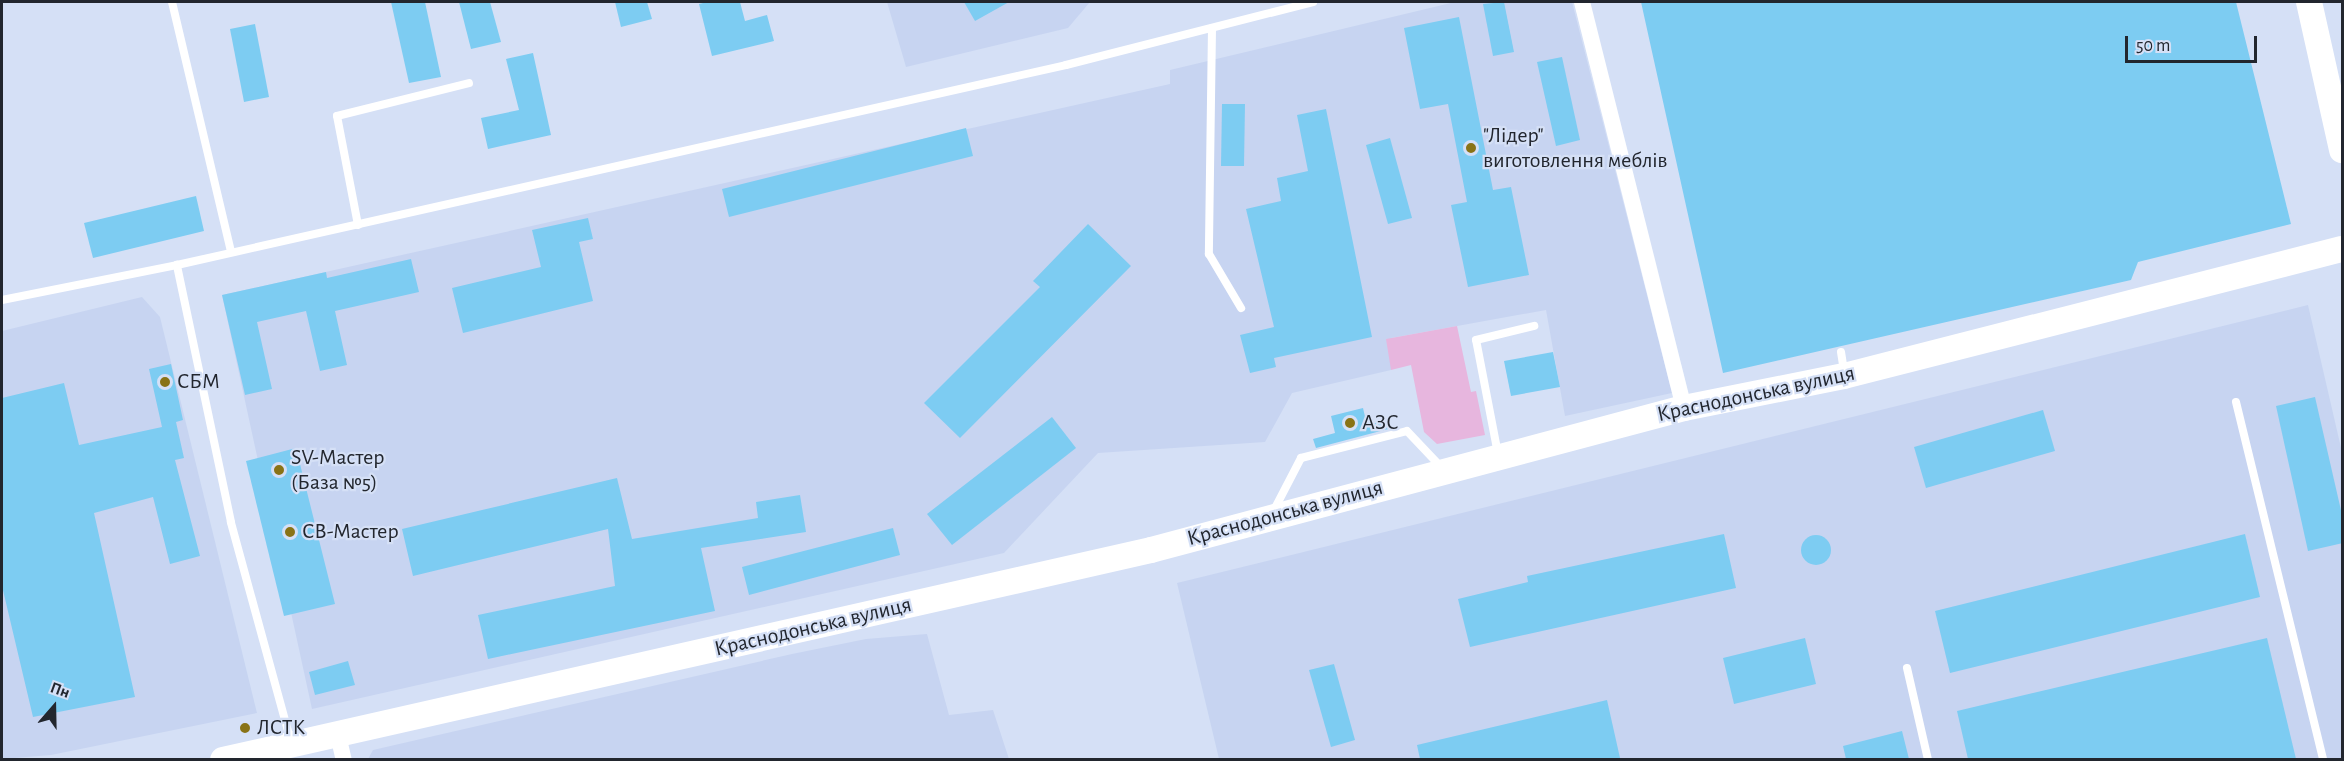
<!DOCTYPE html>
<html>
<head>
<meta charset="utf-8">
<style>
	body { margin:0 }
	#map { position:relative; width:2344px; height:761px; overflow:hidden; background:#d5e0f6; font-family:"Alegreya Sans",sans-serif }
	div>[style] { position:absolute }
	.built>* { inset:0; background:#c7d4f1 }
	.green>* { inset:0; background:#e7b6de }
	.building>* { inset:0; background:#7dccf2 }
	.round { border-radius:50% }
	.service>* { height:8px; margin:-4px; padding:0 4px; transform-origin:4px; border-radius:4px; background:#fff }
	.minor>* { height:16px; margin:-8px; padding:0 8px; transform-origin:8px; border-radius:8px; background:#fff }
	.primary>* { height:26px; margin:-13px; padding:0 13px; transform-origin:13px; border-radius:13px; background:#fff }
	.dots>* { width:16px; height:16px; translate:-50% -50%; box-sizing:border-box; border:3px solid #d5e0f6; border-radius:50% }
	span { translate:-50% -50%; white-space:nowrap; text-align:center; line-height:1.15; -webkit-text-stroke:4.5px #d5e0f6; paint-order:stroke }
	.poi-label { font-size:22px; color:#22262e }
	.left { translate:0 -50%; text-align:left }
	.street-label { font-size:22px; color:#22262e }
	.frame { position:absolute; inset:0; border:3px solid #22262e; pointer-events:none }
	.north { position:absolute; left:24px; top:677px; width:60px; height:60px; -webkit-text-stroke:4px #d5e0f6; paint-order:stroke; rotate:20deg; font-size:16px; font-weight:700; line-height:24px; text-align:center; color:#22262e }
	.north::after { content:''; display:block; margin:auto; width:21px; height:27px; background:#22262e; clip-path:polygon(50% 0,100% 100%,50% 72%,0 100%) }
	.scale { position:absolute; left:2125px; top:36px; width:132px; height:27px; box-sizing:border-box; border:3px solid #22262e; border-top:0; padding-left:8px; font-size:18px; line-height:21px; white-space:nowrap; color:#22262e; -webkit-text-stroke:4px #d5e0f6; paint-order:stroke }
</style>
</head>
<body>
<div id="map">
	<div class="built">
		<div style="clip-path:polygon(887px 2px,1090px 2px,1068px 28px,906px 67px)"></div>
		<div style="clip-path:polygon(1455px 2px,1572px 2px,1672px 393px,1565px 416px,1546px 310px,1391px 338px,1391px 370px,1292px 393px,1265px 442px,1098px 453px,1004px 553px,312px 709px,222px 295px,1170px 84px,1170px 70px)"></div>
		<div style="clip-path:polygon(142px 297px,160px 317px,257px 713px,51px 755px,2px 759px,2px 331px)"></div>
		<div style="clip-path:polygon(2308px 305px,2342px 452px,2342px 759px,1219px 759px,1177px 583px)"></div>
		<div style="clip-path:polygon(927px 634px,949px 715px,993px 710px,1009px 759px,368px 759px,373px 750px,792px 654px,866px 639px)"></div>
	</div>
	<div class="green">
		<div style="clip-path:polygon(1457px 326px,1471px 392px,1476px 391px,1485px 435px,1437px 444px,1424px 432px,1411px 365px,1391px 370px,1386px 339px)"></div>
	</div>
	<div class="building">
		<div style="clip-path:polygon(391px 2px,425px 2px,441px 77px,409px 83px)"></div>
		<div style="clip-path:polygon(459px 2px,490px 2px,501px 42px,471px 49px)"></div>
		<div style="clip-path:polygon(615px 2px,647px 2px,652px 19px,621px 27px)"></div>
		<div style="clip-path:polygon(707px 2px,740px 2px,745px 21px,767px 15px,774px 41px,712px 56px,699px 4px)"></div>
		<div style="clip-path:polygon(964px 2px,1009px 2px,975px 21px)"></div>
		<div style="clip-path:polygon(1504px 2px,1514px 52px,1493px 56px,1483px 4px)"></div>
		<div style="clip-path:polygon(1641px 2px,2236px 2px,2291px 224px,2138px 262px,2131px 280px,1723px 373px)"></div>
		<div style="clip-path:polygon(1459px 17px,1493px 190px,1511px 187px,1529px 275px,1468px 287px,1451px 205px,1467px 202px,1448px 104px,1420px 109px,1404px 28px)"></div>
		<div style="clip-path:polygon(255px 24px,269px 97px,244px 102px,230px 29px)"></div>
		<div style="clip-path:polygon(533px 53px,551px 135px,488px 149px,481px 118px,519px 110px,506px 59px)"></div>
		<div style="clip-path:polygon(1562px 57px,1580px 140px,1556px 146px,1537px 62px)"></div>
		<div style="clip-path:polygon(1222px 104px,1245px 104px,1244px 166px,1221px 166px)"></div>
		<div style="clip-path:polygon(1326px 109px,1372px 337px,1274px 358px,1276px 367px,1250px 373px,1240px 335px,1274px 327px,1246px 209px,1281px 201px,1277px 178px,1308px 171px,1297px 115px)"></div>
		<div style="clip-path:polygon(966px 128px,973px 156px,729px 217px,722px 189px)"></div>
		<div style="clip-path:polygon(1390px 138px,1412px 218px,1388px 224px,1366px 145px)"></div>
		<div style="clip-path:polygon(196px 196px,204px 231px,93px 258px,84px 223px)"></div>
		<div style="clip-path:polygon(588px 218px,593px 239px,579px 242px,593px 301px,463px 333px,452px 288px,541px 267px,532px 230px)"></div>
		<div style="clip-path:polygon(1088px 224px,1131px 266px,960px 438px,924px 403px,1040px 287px,1033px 281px)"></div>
		<div style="clip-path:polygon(411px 259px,419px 292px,335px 311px,347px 365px,320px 371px,306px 311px,257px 322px,272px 389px,245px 395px,222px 295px,326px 272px,327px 278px)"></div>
		<div style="clip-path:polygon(1553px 352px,1560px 387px,1511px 396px,1504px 361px)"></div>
		<div style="clip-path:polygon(171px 364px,183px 420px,176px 422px,184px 458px,175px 460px,200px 556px,170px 564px,153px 497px,94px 513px,135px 697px,33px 717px,2px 586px,2px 398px,64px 383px,79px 445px,162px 427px,149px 369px)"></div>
		<div style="clip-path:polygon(2315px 397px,2343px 519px,2343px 543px,2308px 551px,2276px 406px)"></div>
		<div style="clip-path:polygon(1363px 408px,1367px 425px,1390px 419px,1392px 428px,1316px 448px,1313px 439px,1335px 433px,1331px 416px)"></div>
		<div style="clip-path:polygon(2043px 410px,2055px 451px,1926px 488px,1914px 447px)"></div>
		<div style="clip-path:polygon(1052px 417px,1076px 448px,952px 545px,927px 514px)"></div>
		<div style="clip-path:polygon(296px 448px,335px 604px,284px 616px,246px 461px)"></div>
		<div style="clip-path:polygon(617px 478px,632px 539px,758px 518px,756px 502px,800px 495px,806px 532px,701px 548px,715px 611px,488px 659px,478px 615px,615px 586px,608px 529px,413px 576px,402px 529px)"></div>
		<div style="clip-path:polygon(893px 528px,900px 555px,749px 595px,742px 567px)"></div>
		<div style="clip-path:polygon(1724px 534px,1736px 588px,1470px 647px,1458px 599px,1528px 582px,1527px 576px)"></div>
		<div style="clip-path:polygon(2245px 534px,2260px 597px,1950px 673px,1935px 611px)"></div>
		<div class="round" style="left:1801px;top:535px;width:30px;height:30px"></div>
		<div style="clip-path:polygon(1805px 638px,1816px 684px,1734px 704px,1723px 658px)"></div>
		<div style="clip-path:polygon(2267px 638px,2296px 759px,1968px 759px,1957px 711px)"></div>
		<div style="clip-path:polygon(348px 661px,355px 685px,315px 695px,309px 672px)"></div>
		<div style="clip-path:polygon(1334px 664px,1355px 740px,1331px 747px,1309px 670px)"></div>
		<div style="clip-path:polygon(1607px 700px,1620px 758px,1420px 759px,1417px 745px)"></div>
		<div style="clip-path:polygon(1902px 731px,1909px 759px,1846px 759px,1843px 746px)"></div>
	</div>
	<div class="service">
		<div style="left:172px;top:2px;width:256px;rotate:76.7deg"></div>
		<div style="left:1212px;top:28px;width:226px;rotate:90.8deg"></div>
		<div style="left:1209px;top:254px;width:63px;rotate:59.3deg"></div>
		<div style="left:358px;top:225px;width:111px;rotate:-100.9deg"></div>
		<div style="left:337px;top:116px;width:136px;rotate:-14deg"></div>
		<div style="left:2px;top:300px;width:178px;rotate:-11.3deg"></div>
		<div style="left:1841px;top:352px;width:20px;rotate:81deg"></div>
		<div style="left:2236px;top:402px;width:368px;rotate:76.3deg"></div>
		<div style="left:1498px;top:454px;width:116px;rotate:-100.9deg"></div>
		<div style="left:1476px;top:340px;width:60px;rotate:-13.6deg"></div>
		<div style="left:1273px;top:512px;width:61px;rotate:-62.6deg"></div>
		<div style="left:1301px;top:458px;width:109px;rotate:-14.3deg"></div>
		<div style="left:1407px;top:431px;width:51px;rotate:46.6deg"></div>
		<div style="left:1907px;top:668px;width:94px;rotate:77.1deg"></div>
		<div style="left:291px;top:742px;width:228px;rotate:-105.3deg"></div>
		<div style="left:231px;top:522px;width:263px;rotate:-101.9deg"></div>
		<div style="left:177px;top:265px;width:911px;rotate:-12.68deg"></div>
		<div style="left:1066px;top:65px;width:255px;rotate:-14.3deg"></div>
	</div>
	<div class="minor">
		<div style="left:1582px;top:2px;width:419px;rotate:75.9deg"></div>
		<div style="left:338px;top:735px;width:26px;rotate:77deg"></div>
	</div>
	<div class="primary">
		<div style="left:2309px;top:2px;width:152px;rotate:77.4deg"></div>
		<div style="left:223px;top:760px;width:951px;rotate:-12.75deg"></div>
		<div style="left:1151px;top:550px;width:552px;rotate:-14.92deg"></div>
		<div style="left:1684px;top:408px;width:163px;rotate:-11.3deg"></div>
		<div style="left:1844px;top:376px;width:514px;rotate:-14.31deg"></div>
	</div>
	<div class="dots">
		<div style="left:1471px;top:148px;background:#897316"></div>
		<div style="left:165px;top:382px;background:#897316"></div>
		<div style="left:1350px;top:423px;background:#897316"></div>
		<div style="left:279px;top:470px;background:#897316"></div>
		<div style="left:290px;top:532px;background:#897316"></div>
		<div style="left:245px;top:728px;background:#897316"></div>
	</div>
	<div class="poi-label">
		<span class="left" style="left:1483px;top:148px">"Лідер"<br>виготовлення меблів</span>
		<span class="left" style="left:177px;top:382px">СБМ</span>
		<span class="left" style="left:1362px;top:423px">АЗС</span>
		<span class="left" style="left:291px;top:470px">SV-Мастер<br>(База №5)</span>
		<span class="left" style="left:302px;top:532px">СВ-Мастер</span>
		<span class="left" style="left:257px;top:728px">ЛСТК</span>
	</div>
	<div class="street-label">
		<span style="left:1756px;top:394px;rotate:-12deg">Краснодонська вулиця</span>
		<span style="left:1285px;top:513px;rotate:-15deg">Краснодонська вулиця</span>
		<span style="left:813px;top:627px;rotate:-13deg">Краснодонська вулиця</span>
	</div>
	<div class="frame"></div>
	<div class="north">Пн</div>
	<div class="scale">50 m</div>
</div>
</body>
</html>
